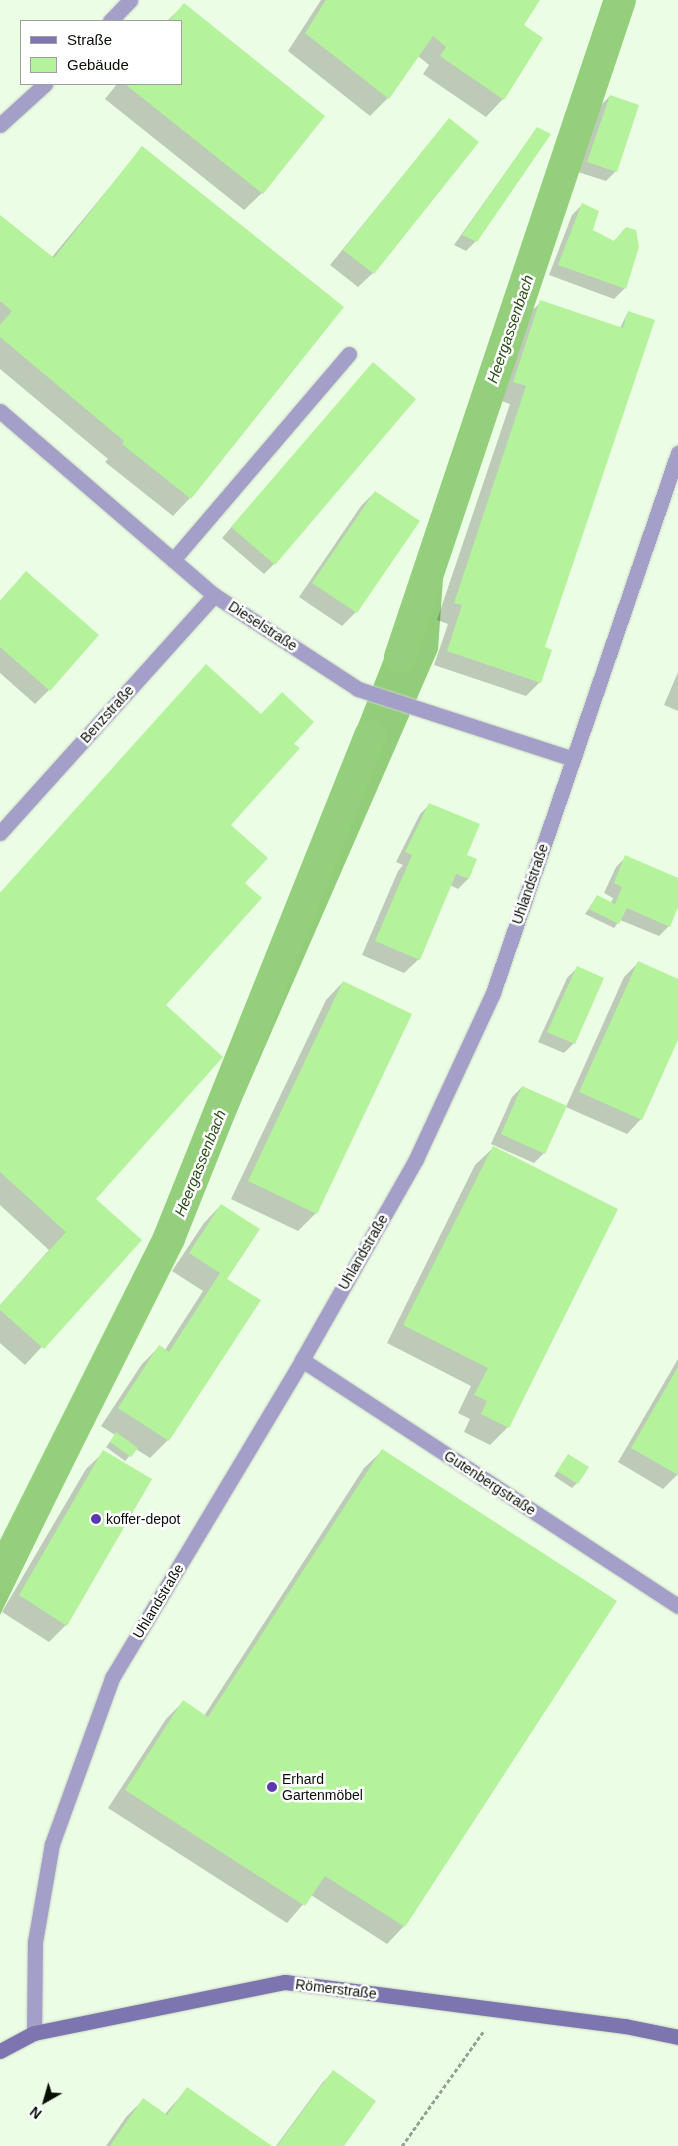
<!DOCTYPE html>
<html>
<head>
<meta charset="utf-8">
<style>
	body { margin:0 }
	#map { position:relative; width:678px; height:2146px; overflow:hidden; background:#ecfde5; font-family:Arial,sans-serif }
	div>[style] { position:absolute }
	.forest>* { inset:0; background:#92cd79 }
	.shadow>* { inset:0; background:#0003 }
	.canal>* { height:32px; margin:-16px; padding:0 16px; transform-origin:16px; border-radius:16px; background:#94d07b }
	.building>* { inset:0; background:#b5f29c }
	.path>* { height:3px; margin-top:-1.5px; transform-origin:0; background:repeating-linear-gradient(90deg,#94a18f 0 4px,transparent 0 6.5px) }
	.roads { filter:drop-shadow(0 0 1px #c8d7c1) drop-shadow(0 0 1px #c8d7c1) }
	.lane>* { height:15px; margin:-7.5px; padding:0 7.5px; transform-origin:7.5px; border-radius:7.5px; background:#a49fc8 }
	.street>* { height:15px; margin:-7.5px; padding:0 7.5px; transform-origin:7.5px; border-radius:7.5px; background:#a49fc8 }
	.secondary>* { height:15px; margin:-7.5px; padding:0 7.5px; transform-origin:7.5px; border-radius:7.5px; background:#7d75af }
	.dots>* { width:14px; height:14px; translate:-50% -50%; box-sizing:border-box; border:2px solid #fff; border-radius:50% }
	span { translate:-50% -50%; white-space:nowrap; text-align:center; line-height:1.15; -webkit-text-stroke:5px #fff; paint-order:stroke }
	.street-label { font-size:14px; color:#090f07 }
	.poi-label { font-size:14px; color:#090f07 }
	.left { translate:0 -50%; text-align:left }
	.water-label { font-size:15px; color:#274d14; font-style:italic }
	.legend { position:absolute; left:20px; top:20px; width:162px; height:65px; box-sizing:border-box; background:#fff; border:1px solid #9d9f9c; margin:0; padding:6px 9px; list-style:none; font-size:15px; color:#090f07 }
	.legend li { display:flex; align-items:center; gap:10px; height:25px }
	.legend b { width:25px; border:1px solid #9d9f9c }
	.north { position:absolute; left:20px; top:2076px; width:50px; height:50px; -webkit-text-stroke:4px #fff; paint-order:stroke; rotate:218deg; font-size:14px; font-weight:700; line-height:20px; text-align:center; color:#090f07 }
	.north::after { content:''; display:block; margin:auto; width:18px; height:22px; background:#090f07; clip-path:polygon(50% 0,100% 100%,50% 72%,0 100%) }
</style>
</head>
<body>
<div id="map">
	<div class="forest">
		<div style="clip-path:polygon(449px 493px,438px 650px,162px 1283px,0 1615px,0 1542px,154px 1244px)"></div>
	</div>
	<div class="shadow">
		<div style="clip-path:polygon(321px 0,539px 0,522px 25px,503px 99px,486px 117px,423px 74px,429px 65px,418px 56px,388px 98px,370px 116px,288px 51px)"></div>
		<div style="clip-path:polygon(184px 5px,262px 193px,244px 210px,105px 99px,117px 84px,181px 84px,181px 21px,167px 21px)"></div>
		<div style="clip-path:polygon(610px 96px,616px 171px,606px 181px,578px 172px,600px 106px)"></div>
		<div style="clip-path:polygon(449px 119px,373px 273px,358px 287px,330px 265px)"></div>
		<div style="clip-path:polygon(537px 128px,476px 241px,466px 251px,454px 245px)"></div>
		<div style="clip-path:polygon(142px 148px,342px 307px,190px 498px,173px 516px,105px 462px,108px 459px,0 369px,0 216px,52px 257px)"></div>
		<div style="clip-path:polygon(582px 205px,592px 231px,613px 242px,626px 228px,638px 247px,624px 289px,614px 299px,549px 275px,572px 215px)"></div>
		<div style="clip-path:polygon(541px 302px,620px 328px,628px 312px,544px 648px,540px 682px,526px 696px,434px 665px,448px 624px,437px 620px,510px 404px,496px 399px,523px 319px)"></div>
		<div style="clip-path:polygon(373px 363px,274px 564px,264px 574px,222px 538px)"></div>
		<div style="clip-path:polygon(375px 492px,356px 612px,342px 626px,299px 597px,361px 506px)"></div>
		<div style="clip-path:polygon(12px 587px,49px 690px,35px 704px,0 673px,0 601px)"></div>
		<div style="clip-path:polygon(678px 672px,678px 711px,664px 705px)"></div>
		<div style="clip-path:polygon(189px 684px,261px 715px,293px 744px,229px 825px,244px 883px,164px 1006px,94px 1199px,140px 1240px,25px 1365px,0 1343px,0 1305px,49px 1250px,0 1205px,0 893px)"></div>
		<div style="clip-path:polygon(430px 804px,465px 856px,476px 860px,468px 879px,458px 889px,450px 885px,419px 959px,404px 973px,362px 955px,398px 871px,403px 865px,396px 862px,420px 814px)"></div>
		<div style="clip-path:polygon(626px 857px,678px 879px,678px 904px,669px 926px,659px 936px,620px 920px,614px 928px,585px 914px,597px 896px,611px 903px,613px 898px,604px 893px,616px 867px)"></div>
		<div style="clip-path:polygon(638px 963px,678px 981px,678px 1037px,641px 1119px,627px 1134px,566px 1107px,624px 977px)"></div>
		<div style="clip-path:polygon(577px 968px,574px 1043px,564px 1053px,538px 1042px,567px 978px)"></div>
		<div style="clip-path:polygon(343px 982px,316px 1213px,298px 1231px,231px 1199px,326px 1000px)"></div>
		<div style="clip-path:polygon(522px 1087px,544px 1153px,534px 1163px,491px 1144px,512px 1097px)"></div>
		<div style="clip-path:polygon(493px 1148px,508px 1427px,490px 1445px,464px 1432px,470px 1419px,458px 1413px,471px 1386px,387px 1343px,475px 1165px)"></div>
		<div style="clip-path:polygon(221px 1205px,226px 1279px,259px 1301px,168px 1440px,150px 1458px,136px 1449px,125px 1461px,106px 1447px,115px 1435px,101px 1426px,142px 1364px,160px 1346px,165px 1350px,203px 1291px,172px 1271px,204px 1223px)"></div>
		<div style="clip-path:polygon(678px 1359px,678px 1474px,663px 1489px,618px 1462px)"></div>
		<div style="clip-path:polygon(382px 1451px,404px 1926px,387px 1944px,311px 1895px,287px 1923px,108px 1808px,166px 1719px,183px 1702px,204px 1716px,364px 1468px)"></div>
		<div style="clip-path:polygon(104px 1452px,66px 1625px,49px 1642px,2px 1612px,86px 1469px)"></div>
		<div style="clip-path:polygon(568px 1456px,577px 1483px,572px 1488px,554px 1476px)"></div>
		<div style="clip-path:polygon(333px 2072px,340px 2146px,276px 2146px,323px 2082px)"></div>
		<div style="clip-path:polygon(187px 2089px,270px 2146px,106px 2146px,126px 2117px,143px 2100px,164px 2115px)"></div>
	</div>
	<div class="canal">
		<div style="left:400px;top:657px;width:693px;rotate:-71.49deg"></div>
		<div style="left:0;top:1576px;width:378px;rotate:-63.4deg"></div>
		<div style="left:169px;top:1238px;width:541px;rotate:-68.18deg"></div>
	</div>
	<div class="building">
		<div style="clip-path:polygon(326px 0,540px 0,524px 25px,543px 38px,504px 100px,440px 56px,446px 47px,433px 36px,389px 99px,305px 33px)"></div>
		<div style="clip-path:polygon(184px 3px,325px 116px,263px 194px,125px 84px,181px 84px,181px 21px,169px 21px)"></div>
		<div style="clip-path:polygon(610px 95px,639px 105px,617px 172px,587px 162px)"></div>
		<div style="clip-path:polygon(449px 118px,479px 142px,374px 274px,343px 250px)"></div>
		<div style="clip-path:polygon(537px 127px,551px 134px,477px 242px,462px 235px)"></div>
		<div style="clip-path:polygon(142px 146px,344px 307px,191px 499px,122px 444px,124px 441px,0 337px,0 325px,12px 311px,0 301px,0 215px,54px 258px)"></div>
		<div style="clip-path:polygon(582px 203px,599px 211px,593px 230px,614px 241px,626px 227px,636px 230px,639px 247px,626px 289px,558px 265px)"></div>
		<div style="clip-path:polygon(540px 300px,623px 328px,628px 311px,655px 320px,549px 635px,545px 647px,552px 650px,541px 683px,447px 651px,462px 605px,454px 603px,526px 386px,513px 382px)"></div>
		<div style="clip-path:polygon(373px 362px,416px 399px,275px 565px,231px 527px)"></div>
		<div style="clip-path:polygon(375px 491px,420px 521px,357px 613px,312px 583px)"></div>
		<div style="clip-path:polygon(26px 571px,99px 635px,50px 691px,0 647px,0 601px)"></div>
		<div style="clip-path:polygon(206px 664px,261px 714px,282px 692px,314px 722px,294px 744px,300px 748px,231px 825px,268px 858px,245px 883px,262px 898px,166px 1005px,223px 1057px,96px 1199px,142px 1240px,44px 1349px,0 1310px,0 1305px,66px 1232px,0 1172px,0 893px)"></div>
		<div style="clip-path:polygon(429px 803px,480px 824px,467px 855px,477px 859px,469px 879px,456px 874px,420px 960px,375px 941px,412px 855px,405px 852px)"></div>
		<div style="clip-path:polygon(625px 855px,678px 878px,678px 907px,670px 927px,627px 908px,619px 924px,589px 909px,597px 895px,615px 904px,622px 887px,614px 883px)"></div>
		<div style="clip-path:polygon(638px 961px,678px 979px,678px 1040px,642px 1120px,579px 1092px)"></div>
		<div style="clip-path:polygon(577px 966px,604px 978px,575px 1044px,547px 1032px)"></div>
		<div style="clip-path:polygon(343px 981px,412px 1014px,317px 1214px,248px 1181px)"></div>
		<div style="clip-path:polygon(522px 1086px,567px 1106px,545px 1154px,501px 1134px)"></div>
		<div style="clip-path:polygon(493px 1146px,618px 1209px,509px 1428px,481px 1414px,487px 1401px,474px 1395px,488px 1368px,403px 1325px)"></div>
		<div style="clip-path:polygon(221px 1204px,260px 1229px,227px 1279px,261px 1300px,169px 1441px,118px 1408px,159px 1345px,169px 1352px,220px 1273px,189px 1253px)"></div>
		<div style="clip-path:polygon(678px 1367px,678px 1475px,631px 1448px)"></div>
		<div style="clip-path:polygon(116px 1432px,138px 1448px,131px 1457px,110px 1442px)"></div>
		<div style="clip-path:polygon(382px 1449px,617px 1601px,405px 1927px,325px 1876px,305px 1906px,125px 1790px,183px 1700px,208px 1717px)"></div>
		<div style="clip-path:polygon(103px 1450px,152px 1479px,67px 1626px,19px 1595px)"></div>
		<div style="clip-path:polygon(568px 1454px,589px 1467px,578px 1484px,557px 1471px)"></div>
		<div style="clip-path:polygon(333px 2070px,376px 2101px,344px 2146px,277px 2146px)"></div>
		<div style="clip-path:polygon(187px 2087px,272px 2146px,110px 2146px,143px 2098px,167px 2115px)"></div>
	</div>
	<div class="path">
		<div style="left:402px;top:2146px;width:140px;rotate:-54.6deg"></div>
	</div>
	<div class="roads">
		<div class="lane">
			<div style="left:173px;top:560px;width:271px;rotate:-49.5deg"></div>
		</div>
		<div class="street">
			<div style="left:110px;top:21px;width:29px;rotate:-46deg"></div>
			<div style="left:0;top:125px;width:61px;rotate:-42.3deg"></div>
			<div style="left:0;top:411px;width:282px;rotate:40.7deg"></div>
			<div style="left:214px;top:595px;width:172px;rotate:33.1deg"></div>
			<div style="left:358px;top:689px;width:226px;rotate:18deg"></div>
			<div style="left:0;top:833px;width:320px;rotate:-48deg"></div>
			<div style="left:302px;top:1360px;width:449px;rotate:33.2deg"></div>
			<div style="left:34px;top:2033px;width:91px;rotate:-89.4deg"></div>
			<div style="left:35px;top:1942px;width:99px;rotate:-80.2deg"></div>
			<div style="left:52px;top:1844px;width:177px;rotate:-70.1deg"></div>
			<div style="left:112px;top:1678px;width:370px;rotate:-59.1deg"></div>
			<div style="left:302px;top:1360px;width:231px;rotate:-60.4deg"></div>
			<div style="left:416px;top:1159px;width:183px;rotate:-65.1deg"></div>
			<div style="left:493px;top:993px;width:571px;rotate:-71.09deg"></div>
		</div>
		<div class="secondary">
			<div style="left:0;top:2051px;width:38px;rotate:-28deg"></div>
			<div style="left:34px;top:2033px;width:256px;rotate:-11.5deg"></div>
			<div style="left:285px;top:1982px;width:343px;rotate:7.4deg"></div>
			<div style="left:625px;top:2026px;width:54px;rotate:11.7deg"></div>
		</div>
	</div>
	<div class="dots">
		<div style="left:96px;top:1519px;background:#5b39b1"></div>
		<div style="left:272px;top:1787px;background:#5b39b1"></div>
	</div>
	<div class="street-label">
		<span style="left:263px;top:626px;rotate:33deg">Dieselstraße</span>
		<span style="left:107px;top:714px;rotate:-48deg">Benzstraße</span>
		<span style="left:530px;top:884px;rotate:-71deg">Uhlandstraße</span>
		<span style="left:363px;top:1252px;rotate:-60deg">Uhlandstraße</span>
		<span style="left:490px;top:1483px;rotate:33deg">Gutenbergstraße</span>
		<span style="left:158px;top:1601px;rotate:-59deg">Uhlandstraße</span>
		<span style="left:336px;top:1989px;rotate:7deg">Römerstraße</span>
	</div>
	<div class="poi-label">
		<span class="left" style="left:106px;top:1519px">koffer-depot</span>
		<span class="left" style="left:282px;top:1787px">Erhard<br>Gartenmöbel</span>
	</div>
	<div class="water-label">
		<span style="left:510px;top:329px;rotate:-71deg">Heergassenbach</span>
		<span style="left:200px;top:1163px;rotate:-68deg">Heergassenbach</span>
	</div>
	<ul class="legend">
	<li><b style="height:6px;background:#7d75af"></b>Straße</li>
	<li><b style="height:14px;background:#b5f29c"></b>Gebäude</li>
	</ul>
	<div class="north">N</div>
</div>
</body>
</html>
